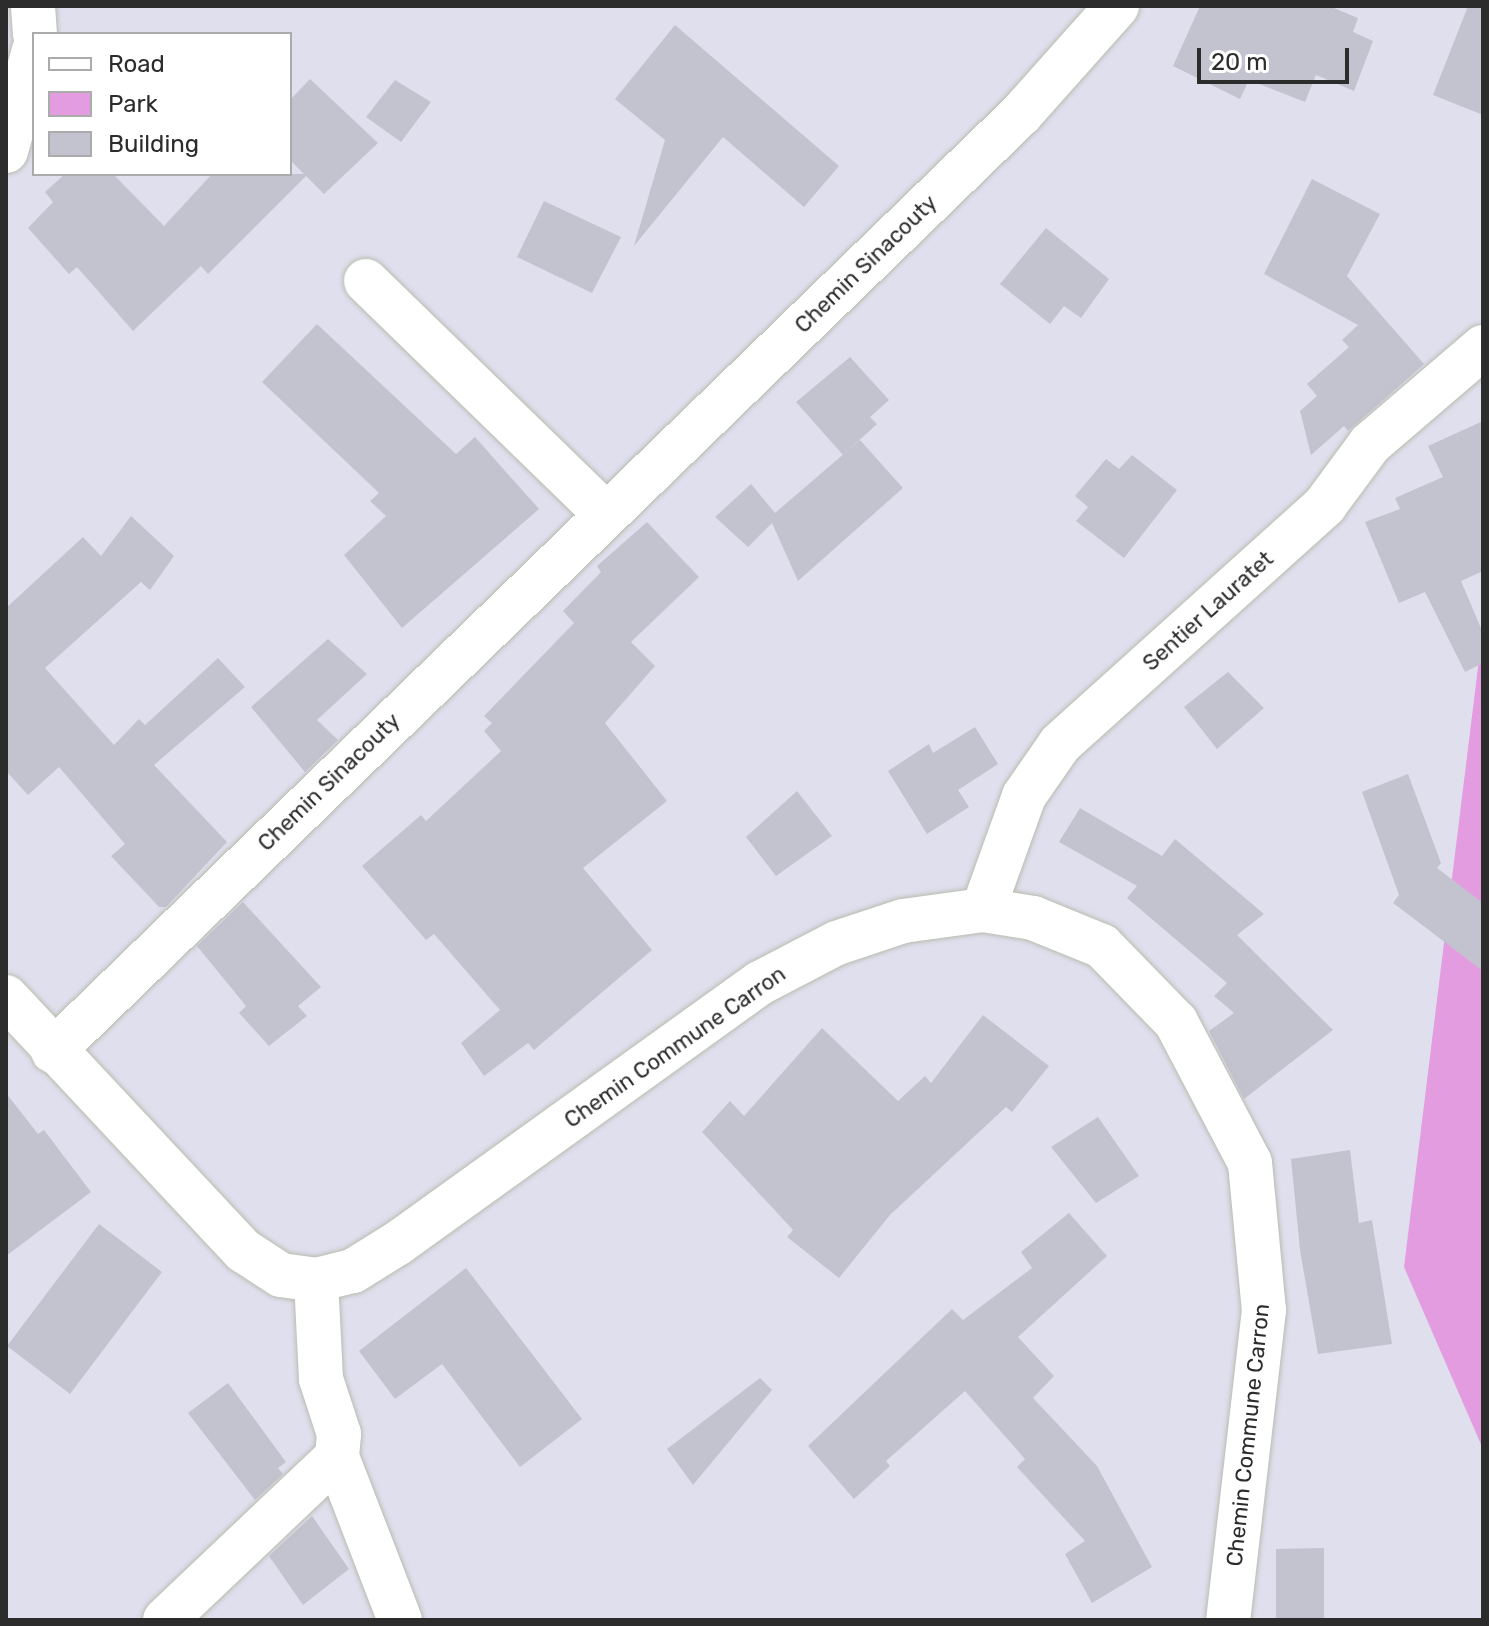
<!DOCTYPE html>
<html>
<head>
<meta charset="utf-8">
<style>
	body { margin:0 }
	#map { position:relative; width:1489px; height:1626px; overflow:hidden; background:#dfdfee; font-family:Rubik,sans-serif }
	div>[style] { position:absolute }
	.green>* { inset:0; background:#e49ce0 }
	.building>* { inset:0; background:#c3c3d0 }
	.roads { filter:drop-shadow(0 0 2px #b9bcaf) drop-shadow(0 0 2px #b9bcaf) }
	.minor>* { height:44px; margin:-22px; padding:0 22px; transform-origin:22px; border-radius:22px; background:#fff }
	span { translate:-50% -50%; white-space:nowrap; text-align:center; line-height:1.15; -webkit-text-stroke:6px #fff; paint-order:stroke }
	.street-label { font-size:22px; color:#2c2c2c }
	.frame { position:absolute; inset:0; border:8px solid #2c2c2c; pointer-events:none }
	.legend { position:absolute; left:32px; top:32px; width:260px; height:144px; box-sizing:border-box; background:#fff; border:2px solid #ababab; margin:0; padding:10px 14px; list-style:none; font-size:24px; color:#2c2c2c }
	.legend li { display:flex; align-items:center; gap:16px; height:40px }
	.legend b { width:40px; border:2px solid #ababab }
	.scale { position:absolute; left:1197px; top:48px; width:152px; height:36px; box-sizing:border-box; border:4px solid #2c2c2c; border-top:0; padding-left:10px; font-size:24px; line-height:28px; white-space:nowrap; color:#2c2c2c; -webkit-text-stroke:6px #fff; paint-order:stroke }
</style>
</head>
<body>
<div id="map">
	<div class="green">
		<div style="clip-path:polygon(1483px 627px,1483px 1449px,1404px 1267px)"></div>
	</div>
	<div class="building">
		<div style="clip-path:polygon(1200px 6px,1329px 6px,1358px 18px,1353px 32px,1373px 41px,1354px 91px,1316px 75px,1305px 102px,1249px 80px,1240px 99px,1173px 66px)"></div>
		<div style="clip-path:polygon(1468px 6px,1483px 6px,1483px 115px,1433px 95px)"></div>
		<div style="clip-path:polygon(675px 25px,839px 166px,804px 207px,723px 137px,634px 246px,665px 140px,615px 99px)"></div>
		<div style="clip-path:polygon(310px 79px,378px 143px,324px 194px,306px 176px,208px 274px,201px 266px,133px 331px,77px 267px,69px 274px,28px 228px,53px 202px,45px 192px,65px 174px,113px 174px,164px 226px,212px 174px,304px 174px,290px 160px,290px 100px)"></div>
		<div style="clip-path:polygon(395px 80px,431px 102px,401px 142px,366px 117px)"></div>
		<div style="clip-path:polygon(1312px 179px,1380px 214px,1347px 276px,1424px 364px,1348px 431px,1344px 426px,1311px 455px,1300px 411px,1317px 396px,1307px 384px,1349px 347px,1342px 340px,1358px 325px,1264px 274px)"></div>
		<div style="clip-path:polygon(544px 201px,621px 237px,592px 293px,517px 257px)"></div>
		<div style="clip-path:polygon(1046px 228px,1109px 279px,1081px 318px,1064px 306px,1050px 324px,1000px 284px)"></div>
		<div style="clip-path:polygon(317px 324px,456px 454px,475px 437px,539px 509px,402px 628px,344px 555px,386px 516px,370px 501px,379px 493px,262px 382px)"></div>
		<div style="clip-path:polygon(850px 357px,889px 400px,870px 417px,877px 424px,843px 455px,796px 402px)"></div>
		<div style="clip-path:polygon(1483px 421px,1483px 571px,1461px 581px,1483px 633px,1483px 663px,1465px 672px,1425px 592px,1399px 603px,1365px 522px,1400px 509px,1395px 498px,1443px 477px,1428px 446px)"></div>
		<div style="clip-path:polygon(860px 440px,903px 488px,798px 581px,772px 523px,748px 547px,715px 517px,751px 484px,775px 513px)"></div>
		<div style="clip-path:polygon(1132px 455px,1177px 490px,1124px 558px,1076px 521px,1088px 507px,1075px 496px,1106px 459px,1119px 469px)"></div>
		<div style="clip-path:polygon(131px 516px,174px 556px,150px 590px,141px 582px,45px 668px,114px 745px,139px 719px,145px 725px,218px 658px,245px 687px,154px 765px,227px 842px,166px 907px,159px 907px,111px 856px,125px 844px,59px 767px,28px 795px,6px 771px,6px 608px,83px 537px,101px 556px)"></div>
		<div style="clip-path:polygon(647px 522px,699px 577px,631px 642px,655px 666px,605px 723px,667px 801px,583px 868px,652px 950px,534px 1050px,528px 1043px,484px 1076px,461px 1043px,500px 1010px,434px 934px,426px 940px,362px 866px,421px 815px,426px 821px,501px 751px,484px 731px,492px 723px,484px 716px,574px 623px,563px 611px,601px 572px,597px 566px)"></div>
		<div style="clip-path:polygon(328px 639px,367px 674px,317px 720px,338px 740px,305px 772px,251px 707px)"></div>
		<div style="clip-path:polygon(1228px 672px,1264px 708px,1217px 749px,1184px 707px)"></div>
		<div style="clip-path:polygon(975px 727px,998px 764px,958px 790px,969px 807px,927px 834px,888px 771px,929px 744px,933px 753px)"></div>
		<div style="clip-path:polygon(1408px 774px,1441px 863px,1437px 868px,1483px 903px,1483px 971px,1393px 903px,1399px 895px,1362px 792px)"></div>
		<div style="clip-path:polygon(797px 791px,832px 836px,776px 876px,746px 837px)"></div>
		<div style="clip-path:polygon(1080px 808px,1162px 856px,1175px 839px,1264px 914px,1237px 935px,1333px 1030px,1244px 1099px,1209px 1031px,1234px 1013px,1214px 996px,1227px 983px,1127px 898px,1137px 886px,1059px 842px)"></div>
		<div style="clip-path:polygon(243px 902px,321px 987px,298px 1006px,307px 1016px,269px 1046px,239px 1013px,246px 1006px,197px 946px)"></div>
		<div style="clip-path:polygon(983px 1015px,1049px 1066px,1012px 1112px,1006px 1107px,890px 1215px,839px 1278px,787px 1237px,793px 1230px,702px 1132px,730px 1101px,744px 1116px,822px 1028px,898px 1101px,925px 1076px,931px 1083px)"></div>
		<div style="clip-path:polygon(6px 1093px,38px 1134px,44px 1130px,91px 1192px,6px 1256px)"></div>
		<div style="clip-path:polygon(1098px 1117px,1139px 1176px,1096px 1203px,1051px 1147px)"></div>
		<div style="clip-path:polygon(1350px 1150px,1359px 1223px,1372px 1220px,1392px 1344px,1318px 1354px,1300px 1250px,1291px 1159px)"></div>
		<div style="clip-path:polygon(1069px 1213px,1107px 1256px,1018px 1337px,1054px 1376px,1033px 1398px,1097px 1466px,1152px 1567px,1092px 1603px,1065px 1554px,1085px 1541px,1017px 1467px,1025px 1459px,965px 1391px,886px 1461px,890px 1466px,854px 1499px,808px 1446px,952px 1309px,963px 1320px,1032px 1268px,1021px 1252px)"></div>
		<div style="clip-path:polygon(99px 1224px,162px 1272px,70px 1394px,7px 1346px)"></div>
		<div style="clip-path:polygon(466px 1268px,582px 1419px,520px 1467px,442px 1364px,395px 1399px,359px 1351px)"></div>
		<div style="clip-path:polygon(760px 1378px,772px 1390px,693px 1485px,667px 1449px)"></div>
		<div style="clip-path:polygon(228px 1383px,286px 1462px,278px 1468px,283px 1474px,255px 1500px,188px 1413px)"></div>
		<div style="clip-path:polygon(312px 1516px,349px 1569px,303px 1605px,269px 1556px)"></div>
		<div style="clip-path:polygon(1324px 1548px,1324px 1620px,1276px 1620px,1276px 1549px)"></div>
	</div>
	<div class="roads">
		<div class="minor">
			<div style="left:33px;top:6px;width:28px;rotate:86deg"></div>
			<div style="left:6px;top:151px;width:105px;rotate:-74.5deg"></div>
			<div style="left:366px;top:281px;width:334px;rotate:44.2deg"></div>
			<div style="left:983px;top:910px;width:121px;rotate:-70.2deg"></div>
			<div style="left:1024px;top:796px;width:63px;rotate:-55.3deg"></div>
			<div style="left:1060px;top:744px;width:357px;rotate:-42deg"></div>
			<div style="left:1325px;top:505px;width:76px;rotate:-53.6deg"></div>
			<div style="left:1370px;top:444px;width:149px;rotate:-40.6deg"></div>
			<div style="left:6px;top:997px;width:348px;rotate:46.9deg"></div>
			<div style="left:244px;top:1251px;width:44px;rotate:33deg"></div>
			<div style="left:281px;top:1275px;width:35px;rotate:8deg"></div>
			<div style="left:316px;top:1280px;width:38px;rotate:-14deg"></div>
			<div style="left:353px;top:1271px;width:53px;rotate:-31.9deg"></div>
			<div style="left:398px;top:1243px;width:446px;rotate:-35.7deg"></div>
			<div style="left:760px;top:983px;width:87px;rotate:-27.5deg"></div>
			<div style="left:837px;top:943px;width:70px;rotate:-18.4deg"></div>
			<div style="left:903px;top:921px;width:81px;rotate:-7.8deg"></div>
			<div style="left:983px;top:910px;width:51px;rotate:9.1deg"></div>
			<div style="left:1033px;top:918px;width:74px;rotate:22.1deg"></div>
			<div style="left:1102px;top:946px;width:106px;rotate:45.8deg"></div>
			<div style="left:1176px;top:1022px;width:159px;rotate:62.3deg"></div>
			<div style="left:1250px;top:1163px;width:148px;rotate:84.6deg"></div>
			<div style="left:1264px;top:1310px;width:312px;rotate:96.6deg"></div>
			<div style="left:53px;top:1051px;width:1346px;rotate:-44.07deg"></div>
			<div style="left:1020px;top:115px;width:146px;rotate:-48.3deg"></div>
			<div style="left:316px;top:1280px;width:99px;rotate:87.1deg"></div>
			<div style="left:321px;top:1379px;width:58px;rotate:71.9deg"></div>
			<div style="left:339px;top:1434px;width:23px;rotate:95deg"></div>
			<div style="left:337px;top:1457px;width:175px;rotate:68.9deg"></div>
			<div style="left:165px;top:1620px;width:237px;rotate:-43.5deg"></div>
		</div>
	</div>
	<div class="street-label">
		<span style="left:866px;top:264px;rotate:-44deg">Chemin Sinacouty</span>
		<span style="left:1208px;top:611px;rotate:-42deg">Sentier Lauratet</span>
		<span style="left:329px;top:782px;rotate:-44deg">Chemin Sinacouty</span>
		<span style="left:675px;top:1047px;rotate:-35deg">Chemin Commune Carron</span>
		<span style="left:1248px;top:1435px;rotate:-84deg">Chemin Commune Carron</span>
	</div>
	<div class="frame"></div>
	<ul class="legend">
	<li><b style="height:10px;background:#fff"></b>Road</li>
	<li><b style="height:22px;background:#e49ce0"></b>Park</li>
	<li><b style="height:22px;background:#c3c3d0"></b>Building</li>
	</ul>
	<div class="scale">20 m</div>
</div>
</body>
</html>
